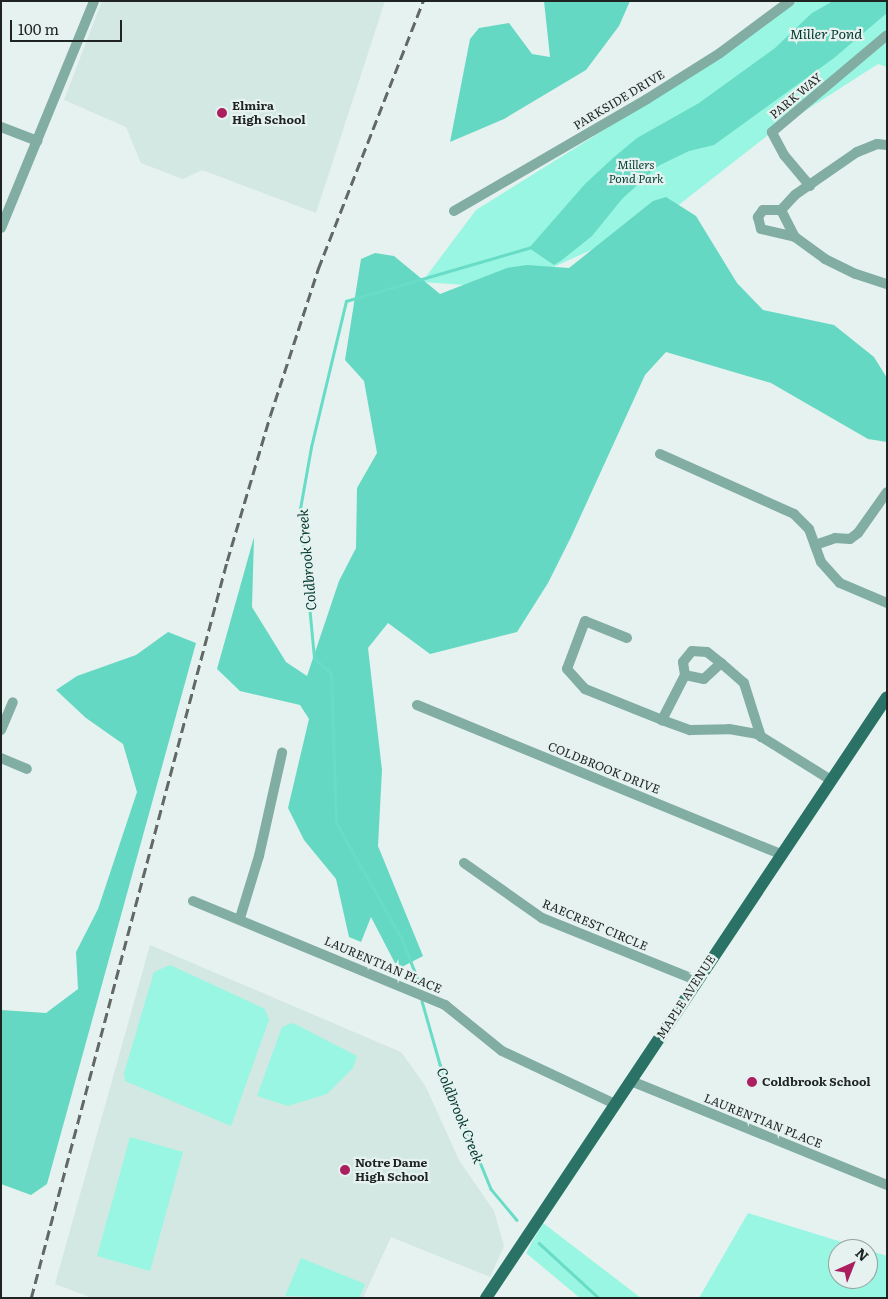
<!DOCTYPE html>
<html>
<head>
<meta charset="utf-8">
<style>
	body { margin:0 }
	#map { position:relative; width:888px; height:1299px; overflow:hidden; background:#e6f2ef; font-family:Literata,serif }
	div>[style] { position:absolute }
	.built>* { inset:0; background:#d3e8e2 }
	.green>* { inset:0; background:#98f6e2 }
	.forest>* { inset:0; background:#64d8c3 }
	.water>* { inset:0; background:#68dcc6 }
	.stream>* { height:2.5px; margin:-1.25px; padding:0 1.25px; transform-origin:1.25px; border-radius:1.25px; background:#68dcc6 }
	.minor>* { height:10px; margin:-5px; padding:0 5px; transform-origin:5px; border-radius:5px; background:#81ada3 }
	.major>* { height:12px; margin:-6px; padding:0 6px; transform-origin:6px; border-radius:6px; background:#297265 }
	.rail>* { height:2.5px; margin-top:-1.25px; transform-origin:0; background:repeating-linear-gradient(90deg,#616866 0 10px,transparent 0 15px) }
	.dots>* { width:14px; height:14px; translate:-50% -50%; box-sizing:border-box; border:2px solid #e6f2ef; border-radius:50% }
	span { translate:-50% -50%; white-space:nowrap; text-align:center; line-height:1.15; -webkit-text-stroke:4.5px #e6f2ef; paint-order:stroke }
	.street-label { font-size:12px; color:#1f2423 }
	.poi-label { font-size:12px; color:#1f2423; font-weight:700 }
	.left { translate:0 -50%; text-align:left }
	.park-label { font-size:12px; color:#0b4139; font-style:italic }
	.water-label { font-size:14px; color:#00372e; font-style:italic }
	.frame { position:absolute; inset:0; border:2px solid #1f2423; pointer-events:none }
	.north { position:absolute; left:828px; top:1239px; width:50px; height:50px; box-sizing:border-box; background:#e6f2ef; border:1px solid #96a09d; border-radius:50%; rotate:44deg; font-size:14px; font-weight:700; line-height:20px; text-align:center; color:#1f2423 }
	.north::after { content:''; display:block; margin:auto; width:18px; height:22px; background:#ab1f5f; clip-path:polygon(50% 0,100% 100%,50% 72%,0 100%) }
	.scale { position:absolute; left:10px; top:20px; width:112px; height:22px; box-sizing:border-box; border:2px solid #1f2423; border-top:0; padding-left:6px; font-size:15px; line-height:18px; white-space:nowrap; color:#1f2423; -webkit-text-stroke:4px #e6f2ef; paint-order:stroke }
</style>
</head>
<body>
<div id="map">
	<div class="built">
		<div style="clip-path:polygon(102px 1px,385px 1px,316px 213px,202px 170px,183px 179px,141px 163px,126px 127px,64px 100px)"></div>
		<div style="clip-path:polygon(150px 945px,401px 1052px,426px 1087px,459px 1160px,494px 1211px,504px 1246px,490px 1277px,391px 1237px,363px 1298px,92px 1298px,55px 1284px)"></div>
	</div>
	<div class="green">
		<div style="clip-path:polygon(797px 1px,887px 1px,887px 67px,878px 64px,772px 132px,662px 218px,507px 288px,422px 282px,476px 210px,719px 58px)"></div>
		<div style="clip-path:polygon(170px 965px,265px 1009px,269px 1020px,231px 1126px,125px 1081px,124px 1073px,154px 972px)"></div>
		<div style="clip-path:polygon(293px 1023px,357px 1056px,353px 1068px,327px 1094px,288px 1106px,257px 1096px,282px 1027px)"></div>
		<div style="clip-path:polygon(130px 1137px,183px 1152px,150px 1271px,97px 1256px)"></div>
		<div style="clip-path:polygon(748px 1213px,864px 1249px,838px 1249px,838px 1279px,868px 1279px,868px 1250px,887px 1256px,887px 1298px,699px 1298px)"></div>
		<div style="clip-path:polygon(543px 1223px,641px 1298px,580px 1298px,526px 1253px)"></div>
		<div style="clip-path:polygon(301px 1258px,365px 1284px,359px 1298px,285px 1296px)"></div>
	</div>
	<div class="forest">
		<div style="clip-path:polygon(544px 1px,630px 1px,619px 26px,586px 70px,504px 119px,450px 142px,470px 39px,479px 28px,509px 23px,532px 54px,550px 57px)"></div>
		<div style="clip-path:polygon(666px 197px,696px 216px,737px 283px,763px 310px,834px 325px,874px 357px,887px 378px,887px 442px,868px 439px,771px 383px,666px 352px,645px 375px,571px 537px,548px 583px,517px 632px,430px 654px,388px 623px,368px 648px,382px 770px,378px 846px,423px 956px,398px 969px,371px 917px,361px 942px,349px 937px,336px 879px,304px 840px,288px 808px,309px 719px,300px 705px,240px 691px,217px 669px,254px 537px,252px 607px,286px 662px,307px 676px,339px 581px,356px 548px,357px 488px,377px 453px,364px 381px,345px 360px,361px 259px,375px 253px,394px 256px,440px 294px,507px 268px,527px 265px,569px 268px,653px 201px)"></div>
		<div style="clip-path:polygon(168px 632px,196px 643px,47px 1184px,31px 1195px,1px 1184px,1px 1010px,46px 1013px,78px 989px,76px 952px,98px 909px,137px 792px,123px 744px,86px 718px,56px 690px,77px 676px,136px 655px)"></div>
	</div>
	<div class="water">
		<div style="clip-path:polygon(833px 1px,887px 1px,887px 13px,834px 58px,714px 145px,689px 151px,658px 166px,622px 199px,592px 236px,562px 260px,554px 265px,529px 248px,585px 184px,613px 158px,637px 138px,699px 103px,775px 48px,812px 13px)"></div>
	</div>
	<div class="stream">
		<div style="left:420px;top:986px;width:52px;rotate:-111.6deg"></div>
		<div style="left:401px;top:938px;width:132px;rotate:-119.5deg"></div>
		<div style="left:336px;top:823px;width:149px;rotate:-91.9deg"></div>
		<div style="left:331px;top:674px;width:23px;rotate:-137deg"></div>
		<div style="left:314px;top:658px;width:150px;rotate:-95.4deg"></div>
		<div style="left:300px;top:509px;width:63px;rotate:-79.9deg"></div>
		<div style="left:311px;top:447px;width:150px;rotate:-76.5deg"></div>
		<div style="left:346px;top:301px;width:191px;rotate:-16.2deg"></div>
		<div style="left:422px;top:1001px;width:66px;rotate:74.1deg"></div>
		<div style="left:440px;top:1064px;width:135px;rotate:67.8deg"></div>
		<div style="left:491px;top:1189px;width:40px;rotate:50deg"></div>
		<div style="left:539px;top:1243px;width:81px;rotate:42.5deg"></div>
	</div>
	<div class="minor">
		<div style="left:1px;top:127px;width:39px;rotate:21deg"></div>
		<div style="left:887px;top:145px;width:10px;rotate:-174deg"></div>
		<div style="left:877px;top:144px;width:22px;rotate:158deg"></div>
		<div style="left:857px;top:152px;width:75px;rotate:145.3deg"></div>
		<div style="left:795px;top:195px;width:21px;rotate:133deg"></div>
		<div style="left:781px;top:210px;width:30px;rotate:63deg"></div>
		<div style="left:795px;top:237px;width:37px;rotate:36deg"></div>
		<div style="left:825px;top:259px;width:34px;rotate:26deg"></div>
		<div style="left:856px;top:274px;width:33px;rotate:18deg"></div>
		<div style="left:810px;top:186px;width:40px;rotate:-130deg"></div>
		<div style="left:784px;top:155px;width:26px;rotate:-118deg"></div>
		<div style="left:772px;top:132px;width:150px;rotate:-40.1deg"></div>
		<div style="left:781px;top:210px;width:18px;rotate:180deg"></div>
		<div style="left:763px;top:210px;width:9px;rotate:126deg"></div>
		<div style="left:758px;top:217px;width:12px;rotate:76deg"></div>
		<div style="left:761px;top:229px;width:35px;rotate:13deg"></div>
		<div style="left:454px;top:211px;width:223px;rotate:-30.1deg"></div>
		<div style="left:647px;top:99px;width:86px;rotate:-32.2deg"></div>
		<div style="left:720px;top:53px;width:87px;rotate:-36.6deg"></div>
		<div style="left:1px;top:228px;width:245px;rotate:-67.7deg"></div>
		<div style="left:660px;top:454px;width:147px;rotate:24.1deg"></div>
		<div style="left:794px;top:514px;width:21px;rotate:45deg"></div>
		<div style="left:809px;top:529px;width:35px;rotate:70deg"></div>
		<div style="left:821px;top:562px;width:28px;rotate:48deg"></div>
		<div style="left:840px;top:583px;width:51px;rotate:23.1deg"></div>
		<div style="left:815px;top:545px;width:21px;rotate:-19deg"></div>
		<div style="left:835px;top:538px;width:15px;rotate:4deg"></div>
		<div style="left:850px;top:539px;width:10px;rotate:-37deg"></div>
		<div style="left:858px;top:533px;width:50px;rotate:-54.7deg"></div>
		<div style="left:627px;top:638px;width:45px;rotate:-158deg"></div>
		<div style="left:585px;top:621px;width:51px;rotate:110.6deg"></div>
		<div style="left:567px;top:669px;width:27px;rotate:48deg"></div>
		<div style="left:585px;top:689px;width:83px;rotate:21.9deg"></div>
		<div style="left:685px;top:675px;width:13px;rotate:-99deg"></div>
		<div style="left:683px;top:662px;width:14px;rotate:-51deg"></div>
		<div style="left:692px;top:651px;width:15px;rotate:4deg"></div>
		<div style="left:707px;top:652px;width:18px;rotate:38deg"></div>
		<div style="left:417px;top:705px;width:392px;rotate:22.3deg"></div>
		<div style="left:1px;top:730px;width:30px;rotate:-67deg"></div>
		<div style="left:761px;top:737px;width:57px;rotate:-107.5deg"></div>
		<div style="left:744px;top:683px;width:30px;rotate:-139deg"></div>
		<div style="left:721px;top:663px;width:23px;rotate:137deg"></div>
		<div style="left:704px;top:679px;width:19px;rotate:-168deg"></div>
		<div style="left:685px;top:675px;width:51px;rotate:117.1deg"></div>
		<div style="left:662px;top:720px;width:30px;rotate:20deg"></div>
		<div style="left:690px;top:730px;width:39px;rotate:-1deg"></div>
		<div style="left:729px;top:729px;width:28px;rotate:10deg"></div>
		<div style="left:757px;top:734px;width:87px;rotate:31.9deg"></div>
		<div style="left:1px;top:758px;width:28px;rotate:23deg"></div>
		<div style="left:464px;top:863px;width:95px;rotate:35.2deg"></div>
		<div style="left:542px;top:918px;width:168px;rotate:22deg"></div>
		<div style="left:193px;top:901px;width:273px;rotate:22.4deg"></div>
		<div style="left:445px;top:1005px;width:73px;rotate:38.9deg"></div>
		<div style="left:502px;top:1051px;width:123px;rotate:25.1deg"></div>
		<div style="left:240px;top:918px;width:65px;rotate:-73deg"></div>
		<div style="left:259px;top:856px;width:106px;rotate:-77.4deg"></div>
		<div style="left:631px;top:1081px;width:276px;rotate:22.1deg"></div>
	</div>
	<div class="major">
		<div style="left:486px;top:1298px;width:722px;rotate:-56.29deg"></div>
	</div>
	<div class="rail">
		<div style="left:31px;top:1298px;width:763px;rotate:-75.11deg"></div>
		<div style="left:227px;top:561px;width:151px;rotate:-73.5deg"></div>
		<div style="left:270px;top:416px;width:155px;rotate:-71.9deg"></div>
		<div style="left:318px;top:269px;width:288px;rotate:-68.6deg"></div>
	</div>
	<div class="dots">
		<div style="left:222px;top:113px;background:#ab1f5f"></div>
		<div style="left:752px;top:1082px;background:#ab1f5f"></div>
		<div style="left:345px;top:1170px;background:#ab1f5f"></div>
	</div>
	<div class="street-label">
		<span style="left:796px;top:96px;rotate:-40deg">PARK WAY</span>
		<span style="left:619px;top:100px;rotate:-31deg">PARKSIDE DRIVE</span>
		<span style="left:604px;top:768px;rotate:22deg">COLDBROOK DRIVE</span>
		<span style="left:595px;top:925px;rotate:23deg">RAECREST CIRCLE</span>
		<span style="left:383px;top:965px;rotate:23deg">LAURENTIAN PLACE</span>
		<span style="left:686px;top:997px;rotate:-57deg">MAPLE AVENUE</span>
		<span style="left:763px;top:1121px;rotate:22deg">LAURENTIAN PLACE</span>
	</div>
	<div class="poi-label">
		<span class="left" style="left:232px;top:113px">Elmira<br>High School</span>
		<span class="left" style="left:762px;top:1082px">Coldbrook School</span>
		<span class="left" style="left:355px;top:1170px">Notre Dame<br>High School</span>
	</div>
	<div class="park-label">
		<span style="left:636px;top:172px">Millers<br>Pond Park</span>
	</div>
	<div class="water-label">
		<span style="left:826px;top:33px">Miller Pond</span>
		<span style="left:306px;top:560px;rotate:-95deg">Coldbrook Creek</span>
		<span style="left:461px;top:1115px;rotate:68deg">Coldbrook Creek</span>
	</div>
	<div class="frame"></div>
	<div class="north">N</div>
	<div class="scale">100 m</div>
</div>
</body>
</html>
